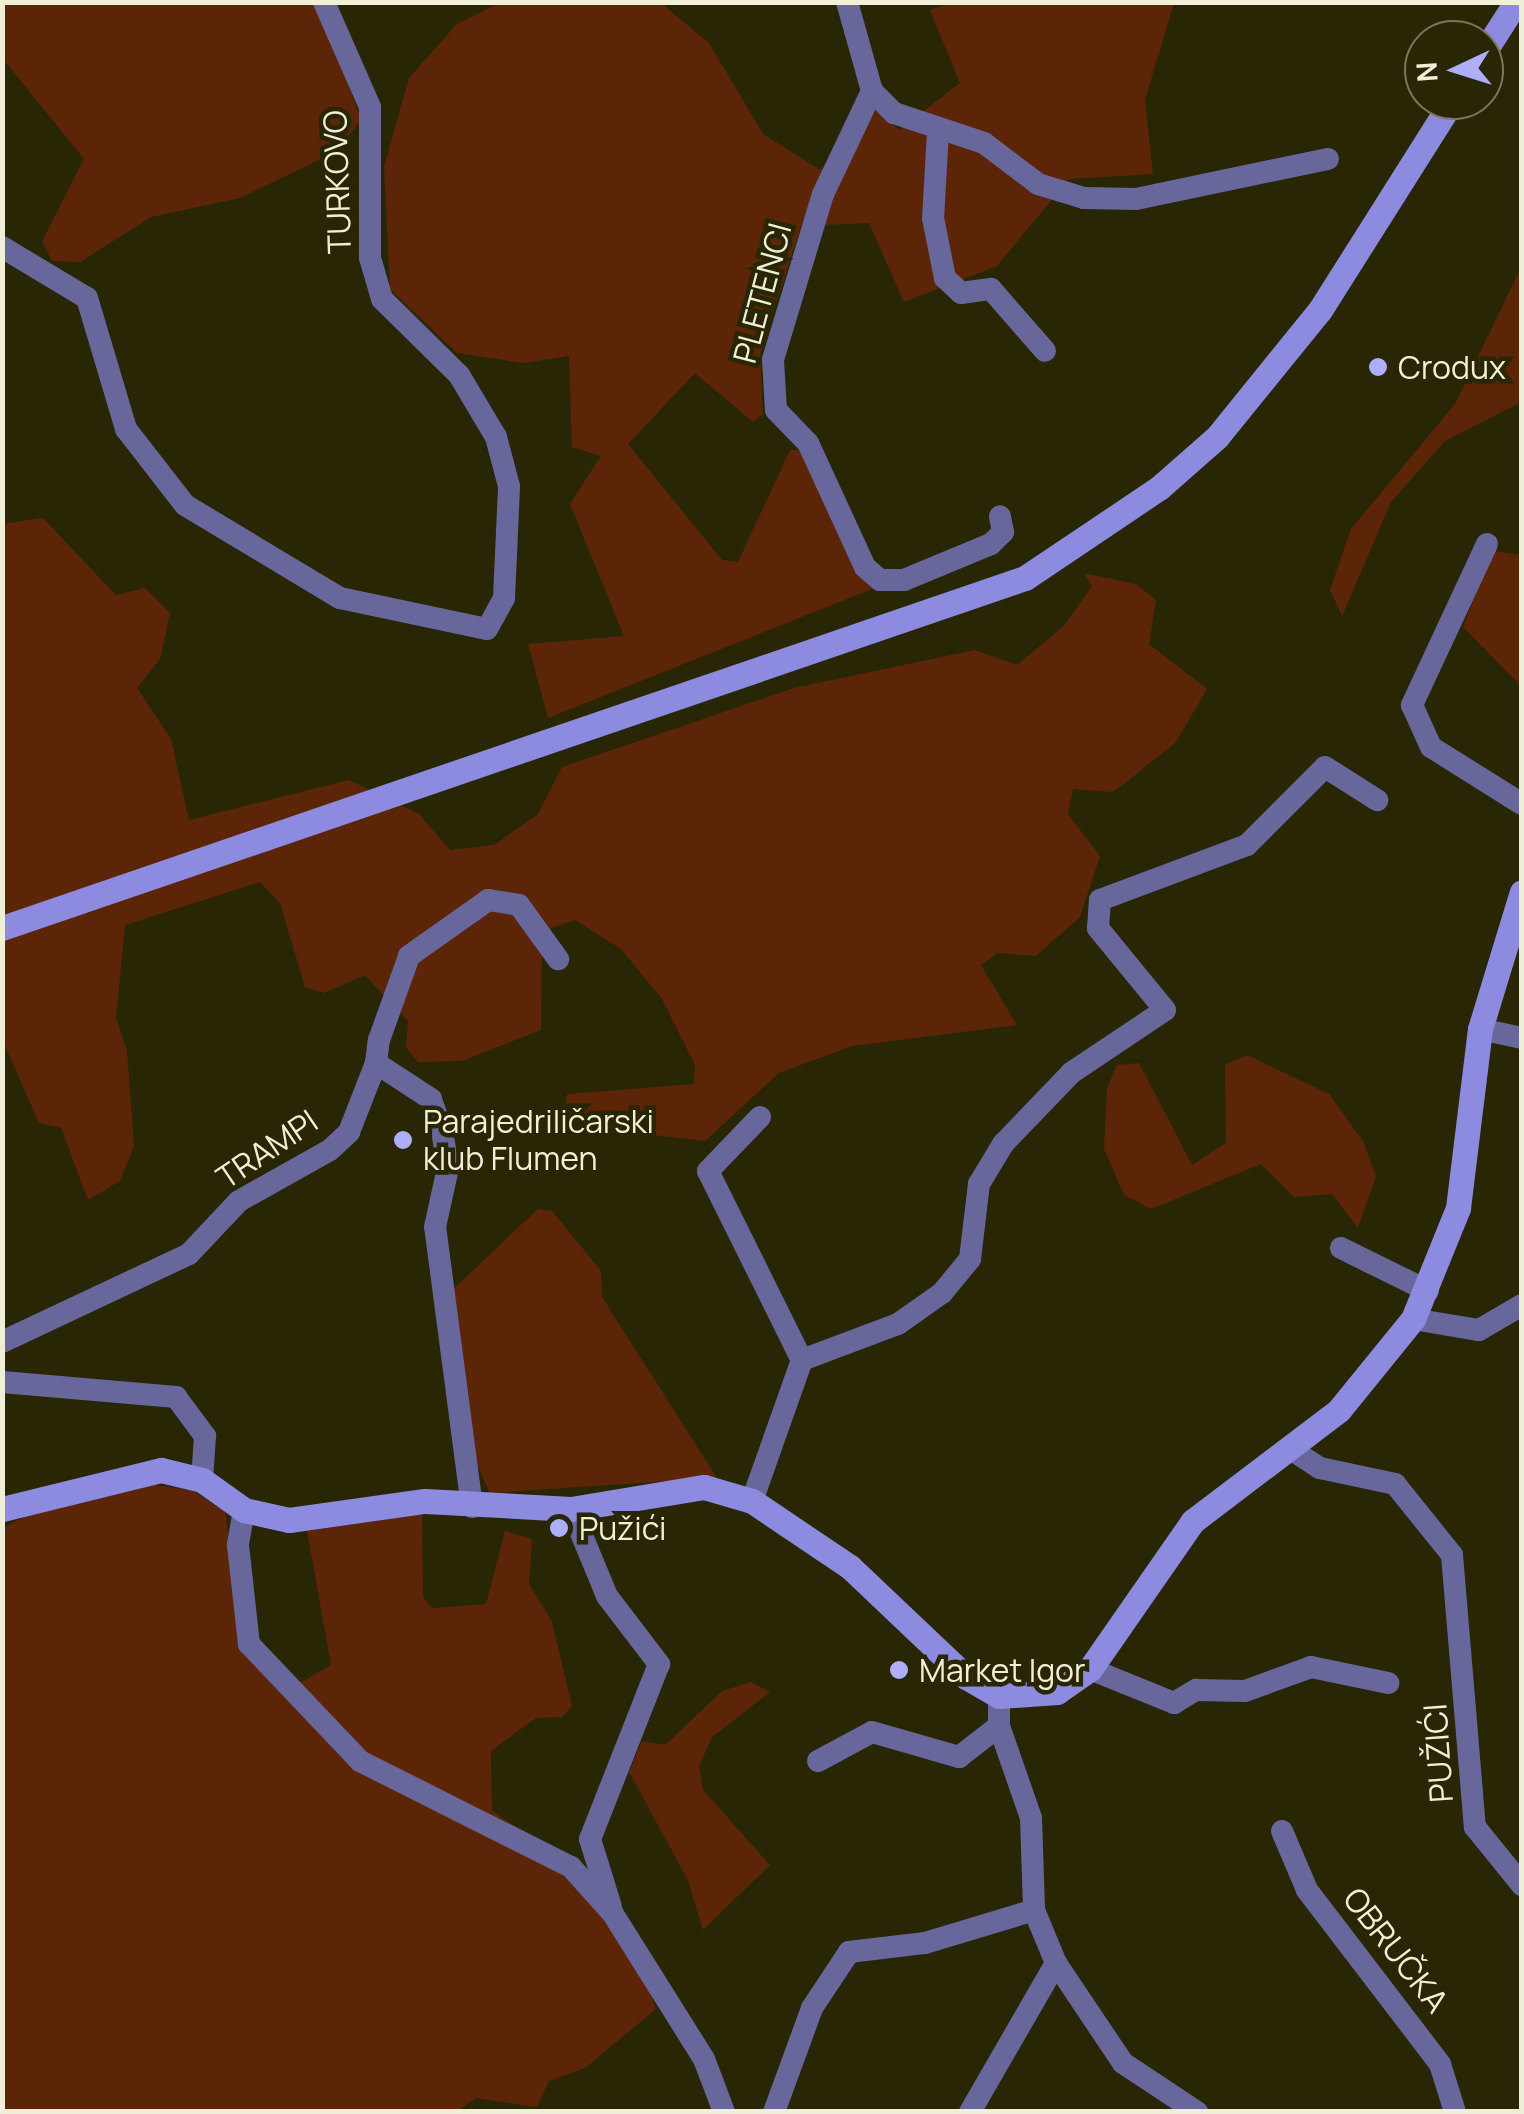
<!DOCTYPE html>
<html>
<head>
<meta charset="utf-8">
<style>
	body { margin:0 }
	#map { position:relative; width:1524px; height:2114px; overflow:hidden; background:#292605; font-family:Manrope,sans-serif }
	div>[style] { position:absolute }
	.green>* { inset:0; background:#5d2508 }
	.street>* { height:22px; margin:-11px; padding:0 11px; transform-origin:11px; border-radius:11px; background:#67679b }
	.secondary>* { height:25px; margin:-12.5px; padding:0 12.5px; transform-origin:12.5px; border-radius:12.5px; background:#8c8bdf }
	.dots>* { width:28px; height:28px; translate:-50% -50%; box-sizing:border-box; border:5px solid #292605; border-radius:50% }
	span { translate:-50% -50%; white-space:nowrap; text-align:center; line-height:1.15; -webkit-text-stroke:9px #292605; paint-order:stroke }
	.street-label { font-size:32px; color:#f1efd8 }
	.poi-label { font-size:32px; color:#f1efd8 }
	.left { translate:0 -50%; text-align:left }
	.frame { position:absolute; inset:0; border:5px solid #f1efd8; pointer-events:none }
	.north { position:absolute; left:1404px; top:20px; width:100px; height:100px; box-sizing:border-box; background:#292605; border:2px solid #797659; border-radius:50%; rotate:266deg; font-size:28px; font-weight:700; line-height:40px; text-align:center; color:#f1efd8 }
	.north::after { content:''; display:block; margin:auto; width:35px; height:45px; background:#aeaefb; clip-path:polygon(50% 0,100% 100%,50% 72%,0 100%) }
</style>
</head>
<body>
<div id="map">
	<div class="green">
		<div style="clip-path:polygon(953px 2px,1174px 3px,1145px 100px,1153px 174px,1069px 179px,997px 266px,904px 302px,869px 223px,801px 226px,760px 354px,763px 414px,753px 422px,695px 373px,628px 444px,722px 560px,738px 562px,790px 450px,802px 450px,872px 589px,548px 718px,528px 644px,624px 636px,570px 504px,601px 456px,572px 447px,569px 356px,523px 363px,457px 353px,390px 289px,384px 167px,409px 78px,457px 24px,497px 4px,661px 3px,709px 43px,763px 134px,819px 169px,840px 166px,874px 108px,899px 130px,960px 83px,930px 10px)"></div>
		<div style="clip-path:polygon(3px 3px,319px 3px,361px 120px,337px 151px,240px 198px,151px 217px,80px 262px,52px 261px,42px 241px,84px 159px,3px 59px)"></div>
		<div style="clip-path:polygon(1521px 268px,1521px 402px,1445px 441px,1391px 502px,1342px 616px,1330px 590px,1351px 529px,1455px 404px)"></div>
		<div style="clip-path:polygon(43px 518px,116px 595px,145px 588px,170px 613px,160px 659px,137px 688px,171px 739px,189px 820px,349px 780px,419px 814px,450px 850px,494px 845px,538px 814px,562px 767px,794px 688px,975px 650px,1017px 665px,1064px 626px,1092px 586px,1084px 573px,1136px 584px,1156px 600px,1149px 644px,1207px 689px,1176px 742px,1125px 783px,1112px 792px,1073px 789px,1068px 814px,1100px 856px,1080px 917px,1036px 956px,997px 953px,981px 965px,1017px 1025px,852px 1046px,779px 1073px,705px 1141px,586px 1127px,565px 1109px,567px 1094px,694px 1084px,695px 1065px,662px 999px,621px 949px,575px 920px,551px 928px,542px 948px,541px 1030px,462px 1061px,418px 1062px,406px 1047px,408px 1021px,365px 975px,324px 993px,305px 987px,280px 903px,260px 882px,125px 925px,116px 1018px,127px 1051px,134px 1146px,120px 1181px,88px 1200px,61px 1128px,39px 1123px,3px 1041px,2px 524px)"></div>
		<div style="clip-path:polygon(1492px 551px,1521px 555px,1521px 686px,1463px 627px)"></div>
		<div style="clip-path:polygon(1247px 1055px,1329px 1094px,1363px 1141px,1376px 1176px,1358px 1228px,1332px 1194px,1294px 1197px,1261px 1164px,1151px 1209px,1124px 1195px,1104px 1149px,1107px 1088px,1117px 1065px,1139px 1063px,1192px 1165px,1226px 1143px,1225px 1065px)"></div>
		<div style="clip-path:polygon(538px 1209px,552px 1211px,601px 1271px,602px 1297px,717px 1478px,490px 1493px,476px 1463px,448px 1294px)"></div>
		<div style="clip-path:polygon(150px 1484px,193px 1491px,225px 1512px,240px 1614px,295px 1686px,331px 1665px,307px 1531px,422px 1514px,423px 1597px,432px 1608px,486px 1604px,505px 1531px,532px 1539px,529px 1584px,552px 1622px,572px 1706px,562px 1717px,536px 1718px,491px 1751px,492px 1811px,568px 1862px,638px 1960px,656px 2009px,585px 2068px,549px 2081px,537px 2107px,476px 2098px,455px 2112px,3px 2112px,3px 1528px,57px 1500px)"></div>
		<div style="clip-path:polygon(751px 1682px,770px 1692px,712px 1737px,699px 1766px,703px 1790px,770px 1865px,703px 1930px,688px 1880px,629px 1772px,642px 1741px,665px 1745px,722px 1691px)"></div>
	</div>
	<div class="street">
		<div style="left:847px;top:2px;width:92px;rotate:74.3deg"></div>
		<div style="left:872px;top:91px;width:114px;rotate:115.4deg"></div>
		<div style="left:823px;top:194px;width:173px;rotate:106.8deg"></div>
		<div style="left:773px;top:360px;width:50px;rotate:86.6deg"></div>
		<div style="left:776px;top:410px;width:46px;rotate:45.9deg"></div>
		<div style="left:808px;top:443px;width:136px;rotate:65.3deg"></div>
		<div style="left:865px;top:567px;width:20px;rotate:41deg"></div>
		<div style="left:880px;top:580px;width:24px"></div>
		<div style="left:904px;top:580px;width:94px;rotate:-22.5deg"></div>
		<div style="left:991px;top:544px;width:17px;rotate:-45deg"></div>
		<div style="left:1003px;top:532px;width:16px;rotate:-101deg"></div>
		<div style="left:872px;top:91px;width:31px;rotate:45deg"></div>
		<div style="left:894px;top:113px;width:95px;rotate:18.4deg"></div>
		<div style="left:984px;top:143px;width:68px;rotate:37.2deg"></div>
		<div style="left:1038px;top:184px;width:48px;rotate:16.9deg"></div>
		<div style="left:1084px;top:198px;width:52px;rotate:1.1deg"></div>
		<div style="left:1136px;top:199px;width:196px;rotate:-11.8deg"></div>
		<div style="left:938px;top:132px;width:86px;rotate:93.3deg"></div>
		<div style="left:933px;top:218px;width:61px;rotate:78.7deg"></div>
		<div style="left:945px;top:278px;width:22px;rotate:43deg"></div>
		<div style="left:961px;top:293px;width:30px;rotate:-8deg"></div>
		<div style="left:991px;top:289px;width:82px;rotate:48.9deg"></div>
		<div style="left:2px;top:247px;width:99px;rotate:31deg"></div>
		<div style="left:87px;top:298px;width:137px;rotate:73.4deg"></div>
		<div style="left:126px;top:429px;width:96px;rotate:52.2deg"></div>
		<div style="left:185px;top:505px;width:181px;rotate:31deg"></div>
		<div style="left:340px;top:598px;width:150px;rotate:11.9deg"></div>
		<div style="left:487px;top:629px;width:35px;rotate:-61deg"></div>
		<div style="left:504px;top:598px;width:112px;rotate:-87.4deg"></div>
		<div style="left:509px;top:486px;width:51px;rotate:-104.9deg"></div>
		<div style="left:496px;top:437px;width:72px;rotate:-120.8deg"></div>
		<div style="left:459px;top:375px;width:108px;rotate:-135.4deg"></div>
		<div style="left:382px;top:299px;width:43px;rotate:-106.3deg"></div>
		<div style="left:370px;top:258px;width:151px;rotate:-90deg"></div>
		<div style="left:370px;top:107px;width:115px;rotate:-113.7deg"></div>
		<div style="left:1487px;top:544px;width:178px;rotate:115deg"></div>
		<div style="left:1412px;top:705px;width:46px;rotate:65.7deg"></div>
		<div style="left:1431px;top:747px;width:107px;rotate:32.1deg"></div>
		<div style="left:1480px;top:1029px;width:43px;rotate:12.1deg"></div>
		<div style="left:760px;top:1117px;width:75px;rotate:133.9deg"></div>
		<div style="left:708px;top:1171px;width:211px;rotate:63.6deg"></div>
		<div style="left:1341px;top:1248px;width:97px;rotate:26.3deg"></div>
		<div style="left:1413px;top:1319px;width:67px;rotate:9.5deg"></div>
		<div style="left:1479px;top:1330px;width:50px;rotate:-30.2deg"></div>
		<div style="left:2px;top:1342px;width:207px;rotate:-25.2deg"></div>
		<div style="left:189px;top:1254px;width:73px;rotate:-46.7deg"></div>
		<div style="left:239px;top:1201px;width:104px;rotate:-29.3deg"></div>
		<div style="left:330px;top:1150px;width:26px;rotate:-43deg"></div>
		<div style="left:349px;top:1132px;width:74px;rotate:-68.6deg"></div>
		<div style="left:2px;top:1382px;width:175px;rotate:4.9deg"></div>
		<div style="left:176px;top:1397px;width:49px;rotate:53.4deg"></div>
		<div style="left:205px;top:1436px;width:44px;rotate:93.9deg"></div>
		<div style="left:1289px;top:1448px;width:37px;rotate:33deg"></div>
		<div style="left:1320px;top:1468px;width:77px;rotate:12deg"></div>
		<div style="left:1395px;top:1484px;width:91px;rotate:51.2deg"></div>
		<div style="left:1452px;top:1555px;width:273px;rotate:85.2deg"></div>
		<div style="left:1475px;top:1827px;width:75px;rotate:51deg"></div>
		<div style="left:752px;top:1501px;width:150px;rotate:-70.5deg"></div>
		<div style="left:802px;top:1360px;width:103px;rotate:-20.6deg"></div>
		<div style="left:898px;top:1324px;width:54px;rotate:-35.2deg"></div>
		<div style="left:942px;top:1293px;width:44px;rotate:-50.5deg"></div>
		<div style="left:970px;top:1259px;width:76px;rotate:-83.2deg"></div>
		<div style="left:979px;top:1184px;width:47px;rotate:-59deg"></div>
		<div style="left:1003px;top:1144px;width:98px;rotate:-46.2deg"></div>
		<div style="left:1071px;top:1073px;width:113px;rotate:-33.8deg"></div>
		<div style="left:1165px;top:1010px;width:106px;rotate:-129.3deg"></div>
		<div style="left:1098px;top:928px;width:28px;rotate:-86deg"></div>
		<div style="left:1100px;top:900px;width:157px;rotate:-20.5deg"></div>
		<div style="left:1247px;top:845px;width:110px;rotate:-45deg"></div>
		<div style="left:1325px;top:767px;width:62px;rotate:32.4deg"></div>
		<div style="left:472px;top:1507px;width:282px;rotate:-97.5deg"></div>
		<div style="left:435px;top:1227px;width:60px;rotate:-77.6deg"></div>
		<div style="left:448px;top:1168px;width:38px;rotate:-99deg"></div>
		<div style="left:442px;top:1130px;width:33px;rotate:-110deg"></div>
		<div style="left:431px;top:1099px;width:66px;rotate:-146.8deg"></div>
		<div style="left:376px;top:1063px;width:23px;rotate:-83deg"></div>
		<div style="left:379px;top:1040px;width:89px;rotate:-70.3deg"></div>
		<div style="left:409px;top:956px;width:97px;rotate:-35.3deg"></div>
		<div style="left:488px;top:900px;width:31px;rotate:9deg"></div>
		<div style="left:519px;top:905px;width:67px;rotate:54.2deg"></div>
		<div style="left:571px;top:1509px;width:94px;rotate:67.5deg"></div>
		<div style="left:607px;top:1596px;width:86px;rotate:52.6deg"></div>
		<div style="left:659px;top:1664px;width:188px;rotate:111.5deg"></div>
		<div style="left:590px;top:1839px;width:71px;rotate:72.8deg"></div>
		<div style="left:244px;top:1510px;width:36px;rotate:100deg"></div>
		<div style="left:238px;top:1545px;width:100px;rotate:83.7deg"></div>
		<div style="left:249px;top:1644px;width:161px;rotate:46.5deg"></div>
		<div style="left:360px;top:1761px;width:236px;rotate:26.7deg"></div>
		<div style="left:571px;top:1867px;width:63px;rotate:48.2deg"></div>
		<div style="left:613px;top:1914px;width:171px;rotate:57.9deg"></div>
		<div style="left:704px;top:2059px;width:57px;rotate:69.3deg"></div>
		<div style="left:1090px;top:1669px;width:91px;rotate:22deg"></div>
		<div style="left:1174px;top:1703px;width:26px;rotate:-31deg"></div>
		<div style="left:1196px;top:1690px;width:49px;rotate:1.2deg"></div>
		<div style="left:1245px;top:1691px;width:70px;rotate:-20deg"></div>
		<div style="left:1311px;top:1667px;width:79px;rotate:11.7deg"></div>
		<div style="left:999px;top:1696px;width:30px;rotate:90deg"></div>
		<div style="left:999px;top:1726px;width:97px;rotate:70.8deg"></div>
		<div style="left:1031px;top:1818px;width:92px;rotate:88.1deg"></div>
		<div style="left:1034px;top:1910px;width:57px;rotate:67.5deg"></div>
		<div style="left:1056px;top:1963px;width:120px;rotate:56.2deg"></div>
		<div style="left:1123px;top:2063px;width:89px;rotate:33.5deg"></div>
		<div style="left:818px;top:1761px;width:61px;rotate:-28.2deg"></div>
		<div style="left:872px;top:1732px;width:91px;rotate:16deg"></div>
		<div style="left:959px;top:1757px;width:51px;rotate:-37.8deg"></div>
		<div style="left:1282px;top:1831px;width:64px;rotate:67deg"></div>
		<div style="left:1307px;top:1890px;width:219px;rotate:52.6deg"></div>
		<div style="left:1440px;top:2064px;width:50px;rotate:72.6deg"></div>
		<div style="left:774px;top:2112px;width:111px;rotate:-69.9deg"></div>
		<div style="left:812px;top:2008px;width:67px;rotate:-56.5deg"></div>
		<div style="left:849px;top:1952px;width:77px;rotate:-6.8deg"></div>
		<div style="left:925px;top:1943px;width:114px;rotate:-16.8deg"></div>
		<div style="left:970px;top:2112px;width:172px;rotate:-60deg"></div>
	</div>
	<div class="secondary">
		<div style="left:1484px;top:52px;width:59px;rotate:-57.4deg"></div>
		<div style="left:2px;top:928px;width:1081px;rotate:-18.89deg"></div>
		<div style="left:1025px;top:578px;width:161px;rotate:-33.9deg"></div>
		<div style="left:1159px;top:488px;width:77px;rotate:-41.3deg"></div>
		<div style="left:1217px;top:437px;width:164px;rotate:-51deg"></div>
		<div style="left:1320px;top:310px;width:249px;rotate:-57.7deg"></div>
		<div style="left:2px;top:1509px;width:164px;rotate:-13.8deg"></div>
		<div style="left:161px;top:1470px;width:42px;rotate:13.7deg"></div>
		<div style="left:202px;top:1480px;width:52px;rotate:35.5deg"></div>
		<div style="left:244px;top:1510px;width:46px;rotate:12.5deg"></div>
		<div style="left:289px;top:1520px;width:137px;rotate:-8deg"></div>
		<div style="left:425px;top:1501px;width:146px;rotate:3.1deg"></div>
		<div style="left:571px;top:1509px;width:135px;rotate:-9.4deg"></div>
		<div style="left:704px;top:1487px;width:50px;rotate:16.3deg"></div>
		<div style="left:752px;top:1501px;width:118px;rotate:34deg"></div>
		<div style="left:850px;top:1567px;width:160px;rotate:43.5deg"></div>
		<div style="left:966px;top:1677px;width:38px;rotate:30deg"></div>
		<div style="left:999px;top:1696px;width:58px;rotate:-3.9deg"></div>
		<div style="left:1057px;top:1692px;width:40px;rotate:-34.9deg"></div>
		<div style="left:1090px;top:1669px;width:180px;rotate:-55.2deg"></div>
		<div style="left:1193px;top:1521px;width:183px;rotate:-37.2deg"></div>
		<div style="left:1339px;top:1410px;width:117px;rotate:-50.9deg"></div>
		<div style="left:1413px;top:1319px;width:120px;rotate:-67.9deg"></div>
		<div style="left:1458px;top:1208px;width:180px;rotate:-83deg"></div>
		<div style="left:1480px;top:1029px;width:143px;rotate:-73deg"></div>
	</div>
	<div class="dots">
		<div style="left:1378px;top:367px;background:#aeaefb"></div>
		<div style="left:403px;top:1140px;background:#aeaefb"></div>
		<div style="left:559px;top:1528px;background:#aeaefb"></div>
		<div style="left:899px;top:1670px;background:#aeaefb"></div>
	</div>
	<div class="street-label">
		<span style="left:337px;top:182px;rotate:-92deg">TURKOVO</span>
		<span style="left:762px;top:293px;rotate:-75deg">PLETENCI</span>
		<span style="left:267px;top:1149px;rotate:-34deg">TRAMPI</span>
		<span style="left:1438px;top:1753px;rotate:-94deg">PUŽIĆI</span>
		<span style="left:1396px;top:1950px;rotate:52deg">OBRUČKA</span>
	</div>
	<div class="poi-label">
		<span class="left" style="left:1398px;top:367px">Crodux</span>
		<span class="left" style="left:423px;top:1140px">Parajedriličarski<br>klub Flumen</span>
		<span class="left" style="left:579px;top:1528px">Pužići</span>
		<span class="left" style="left:919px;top:1670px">Market Igor</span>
	</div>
	<div class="frame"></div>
	<div class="north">N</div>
</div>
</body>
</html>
